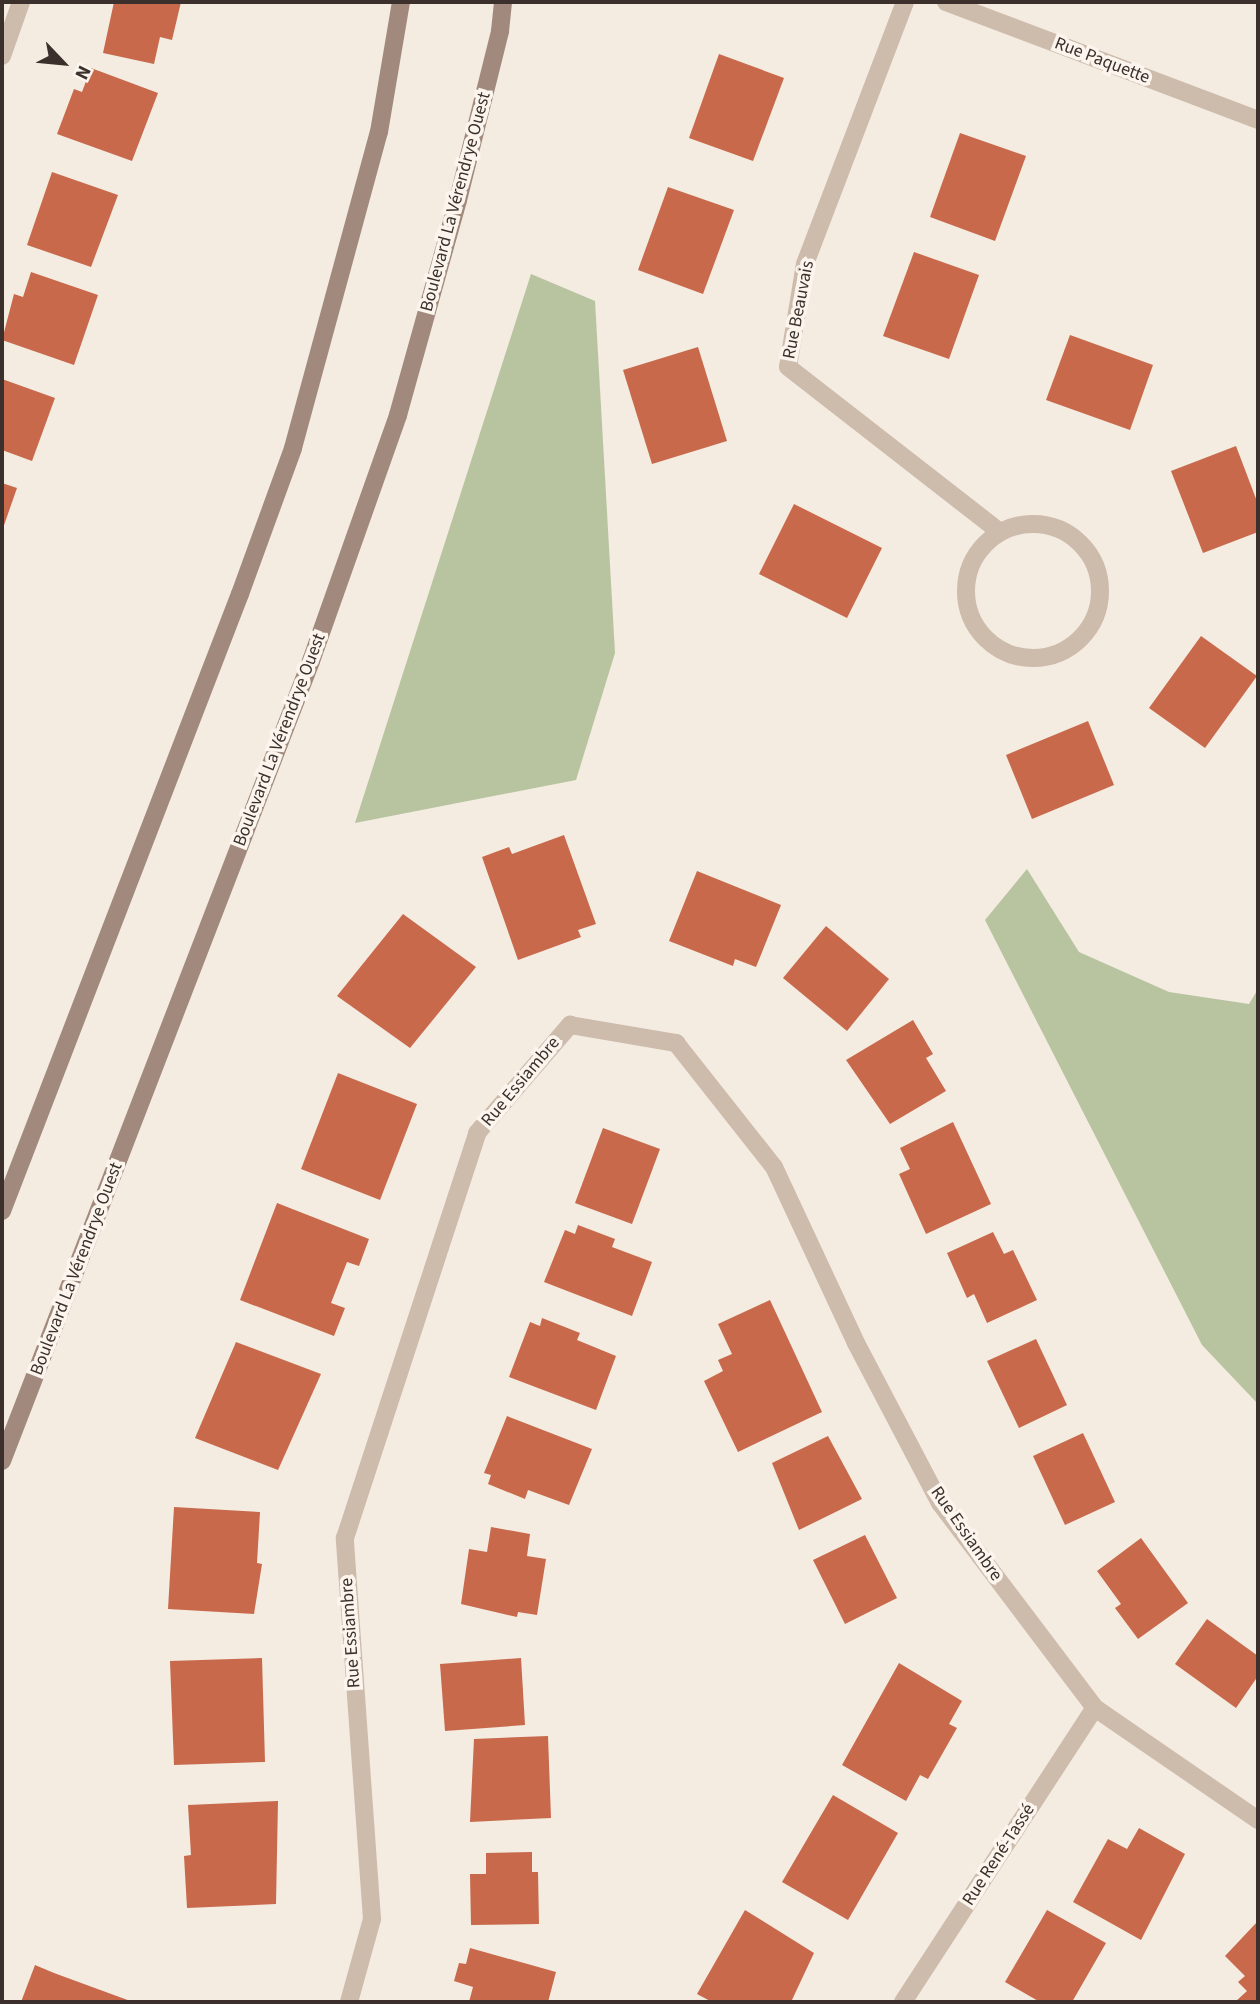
<!DOCTYPE html>
<html>
<head>
<meta charset="utf-8">
<style>
	body { margin:0 }
	#map { position:relative; width:1260px; height:2004px; overflow:hidden; background:#f4ebe1; font-family:"Source Sans 3",sans-serif }
	div>[style] { position:absolute }
	.green>* { inset:0; background:#b8c4a0 }
	.building>* { inset:0; background:#c8694b }
	.minor>* { height:18px; margin:-9px; padding:0 9px; transform-origin:9px; border-radius:9px; background:#cdbbac }
	.minor>.ring { margin:-9px; padding:0; box-sizing:content-box; background:none; border:18px solid #cdbbac; border-radius:50% }
	.tertiary>* { height:18px; margin:-9px; padding:0 9px; transform-origin:9px; border-radius:9px; background:#cdbbac }
	.secondary>* { height:18px; margin:-9px; padding:0 9px; transform-origin:9px; border-radius:9px; background:#a18a7d }
	span { translate:-50% -50%; white-space:nowrap; text-align:center; line-height:1.15; -webkit-text-stroke:7px #fbf5ee; paint-order:stroke }
	.street-label { font-size:18px; color:#3b302b }
	.frame { position:absolute; inset:0; border:4px solid #3b302b; pointer-events:none }
	.north { position:absolute; left:28px; top:28px; width:70px; height:70px; -webkit-text-stroke:5px #fbf5ee; paint-order:stroke; rotate:116deg; font-size:19px; font-weight:700; line-height:28px; text-align:center; color:#3b302b }
	.north::after { content:''; display:block; margin:auto; width:24px; height:32px; background:#3b302b; clip-path:polygon(50% 0,100% 100%,50% 72%,0 100%) }
</style>
</head>
<body>
<div id="map">
	<div class="green">
		<div style="clip-path:polygon(531px 274px,595px 301px,615px 653px,576px 780px,355px 823px)"></div>
		<div style="clip-path:polygon(1027px 869px,1079px 952px,1169px 992px,1249px 1004px,1258px 989px,1258px 1404px,1202px 1345px,985px 920px)"></div>
	</div>
	<div class="building">
		<div style="clip-path:polygon(114px 2px,181px 2px,172px 40px,160px 37px,154px 64px,103px 53px)"></div>
		<div style="clip-path:polygon(719px 54px,784px 78px,753px 161px,689px 138px)"></div>
		<div style="clip-path:polygon(91px 68px,158px 93px,132px 161px,57px 134px,74px 89px,82px 92px)"></div>
		<div style="clip-path:polygon(960px 133px,1026px 156px,995px 241px,930px 217px)"></div>
		<div style="clip-path:polygon(52px 172px,118px 195px,91px 267px,27px 245px)"></div>
		<div style="clip-path:polygon(668px 187px,734px 210px,703px 294px,638px 270px)"></div>
		<div style="clip-path:polygon(914px 252px,979px 275px,949px 359px,883px 336px)"></div>
		<div style="clip-path:polygon(31px 272px,98px 295px,74px 365px,2px 340px,14px 294px,23px 297px)"></div>
		<div style="clip-path:polygon(1070px 335px,1153px 365px,1130px 430px,1046px 400px)"></div>
		<div style="clip-path:polygon(698px 347px,727px 441px,652px 464px,623px 370px)"></div>
		<div style="clip-path:polygon(2px 379px,55px 398px,32px 461px,2px 450px)"></div>
		<div style="clip-path:polygon(1236px 446px,1258px 504px,1258px 532px,1203px 553px,1171px 471px)"></div>
		<div style="clip-path:polygon(2px 483px,17px 488px,2px 531px)"></div>
		<div style="clip-path:polygon(794px 504px,882px 548px,847px 618px,759px 574px)"></div>
		<div style="clip-path:polygon(1201px 636px,1257px 676px,1205px 748px,1149px 708px)"></div>
		<div style="clip-path:polygon(1088px 721px,1114px 785px,1032px 819px,1006px 755px)"></div>
		<div style="clip-path:polygon(564px 835px,596px 924px,578px 930px,581px 937px,518px 960px,482px 857px,509px 847px,512px 854px)"></div>
		<div style="clip-path:polygon(697px 871px,781px 905px,756px 967px,735px 959px,733px 966px,669px 941px)"></div>
		<div style="clip-path:polygon(403px 914px,476px 967px,410px 1048px,337px 996px)"></div>
		<div style="clip-path:polygon(826px 926px,889px 979px,847px 1031px,783px 978px)"></div>
		<div style="clip-path:polygon(913px 1020px,933px 1054px,926px 1058px,946px 1091px,890px 1124px,846px 1060px)"></div>
		<div style="clip-path:polygon(338px 1073px,417px 1104px,380px 1200px,301px 1169px)"></div>
		<div style="clip-path:polygon(953px 1122px,991px 1204px,926px 1234px,899px 1174px,910px 1169px,900px 1148px)"></div>
		<div style="clip-path:polygon(603px 1128px,660px 1149px,632px 1224px,575px 1203px)"></div>
		<div style="clip-path:polygon(277px 1203px,369px 1239px,359px 1266px,347px 1262px,331px 1303px,345px 1308px,334px 1336px,240px 1300px)"></div>
		<div style="clip-path:polygon(578px 1225px,615px 1239px,612px 1247px,652px 1262px,632px 1316px,544px 1282px,565px 1230px,575px 1234px)"></div>
		<div style="clip-path:polygon(993px 1232px,1004px 1254px,1013px 1250px,1037px 1300px,987px 1323px,974px 1294px,967px 1298px,947px 1253px)"></div>
		<div style="clip-path:polygon(770px 1300px,822px 1412px,738px 1452px,704px 1381px,723px 1371px,718px 1360px,732px 1354px,718px 1324px)"></div>
		<div style="clip-path:polygon(542px 1318px,580px 1333px,577px 1340px,616px 1356px,596px 1410px,509px 1377px,530px 1322px,540px 1326px)"></div>
		<div style="clip-path:polygon(1036px 1339px,1067px 1405px,1019px 1428px,987px 1361px)"></div>
		<div style="clip-path:polygon(236px 1342px,321px 1374px,278px 1470px,195px 1438px)"></div>
		<div style="clip-path:polygon(507px 1416px,592px 1449px,569px 1505px,528px 1490px,525px 1499px,488px 1484px,491px 1475px,484px 1473px)"></div>
		<div style="clip-path:polygon(1083px 1433px,1115px 1502px,1065px 1525px,1033px 1456px)"></div>
		<div style="clip-path:polygon(828px 1436px,862px 1499px,799px 1530px,772px 1463px)"></div>
		<div style="clip-path:polygon(174px 1507px,260px 1512px,257px 1563px,262px 1564px,254px 1614px,168px 1609px)"></div>
		<div style="clip-path:polygon(491px 1527px,530px 1534px,527px 1556px,546px 1559px,537px 1615px,518px 1612px,517px 1617px,461px 1604px,469px 1549px,487px 1552px)"></div>
		<div style="clip-path:polygon(865px 1535px,897px 1598px,845px 1624px,813px 1560px)"></div>
		<div style="clip-path:polygon(1141px 1538px,1188px 1603px,1138px 1639px,1115px 1608px,1121px 1604px,1097px 1571px)"></div>
		<div style="clip-path:polygon(1207px 1619px,1258px 1656px,1258px 1676px,1236px 1708px,1175px 1664px)"></div>
		<div style="clip-path:polygon(262px 1658px,265px 1762px,174px 1765px,170px 1661px)"></div>
		<div style="clip-path:polygon(521px 1658px,525px 1725px,445px 1731px,440px 1664px)"></div>
		<div style="clip-path:polygon(899px 1663px,962px 1701px,949px 1724px,957px 1728px,928px 1779px,920px 1775px,906px 1801px,842px 1765px)"></div>
		<div style="clip-path:polygon(548px 1736px,551px 1818px,470px 1822px,474px 1739px)"></div>
		<div style="clip-path:polygon(833px 1795px,898px 1833px,848px 1920px,782px 1882px)"></div>
		<div style="clip-path:polygon(278px 1801px,276px 1904px,187px 1908px,184px 1856px,191px 1855px,188px 1805px)"></div>
		<div style="clip-path:polygon(1139px 1828px,1185px 1854px,1141px 1940px,1073px 1902px,1108px 1839px,1127px 1849px)"></div>
		<div style="clip-path:polygon(532px 1852px,532px 1872px,538px 1872px,539px 1924px,471px 1925px,470px 1874px,486px 1874px,486px 1853px)"></div>
		<div style="clip-path:polygon(745px 1910px,814px 1953px,791px 2002px,712px 2002px,697px 1994px)"></div>
		<div style="clip-path:polygon(1047px 1910px,1106px 1943px,1072px 2002px,1040px 2002px,1005px 1982px)"></div>
		<div style="clip-path:polygon(1258px 1921px,1258px 2002px,1235px 2002px,1247px 1991px,1238px 1982px,1245px 1976px,1225px 1956px)"></div>
		<div style="clip-path:polygon(470px 1948px,556px 1972px,548px 2002px,469px 2002px,473px 1987px,454px 1981px,459px 1963px,466px 1964px)"></div>
		<div style="clip-path:polygon(35px 1965px,54px 1973px,133px 2002px,21px 2002px)"></div>
	</div>
	<div class="minor">
		<div style="left:905px;top:2px;width:280px;rotate:110.9deg"></div>
		<div style="left:805px;top:264px;width:104px;rotate:99.4deg"></div>
		<div style="left:788px;top:367px;width:269px;rotate:37.9deg"></div>
		<div style="left:2px;top:56px;width:57px;rotate:-70.6deg"></div>
		<div class="ring" style="left:966px;top:524px;width:116px;height:116px"></div>
		<div style="left:349px;top:2002px;width:86px;rotate:-74.5deg"></div>
		<div style="left:372px;top:1919px;width:382px;rotate:-94.1deg"></div>
		<div style="left:345px;top:1538px;width:426px;rotate:-71.9deg"></div>
		<div style="left:477px;top:1133px;width:143px;rotate:-49.3deg"></div>
		<div style="left:570px;top:1025px;width:108px;rotate:9.6deg"></div>
		<div style="left:676px;top:1043px;width:158px;rotate:51.7deg"></div>
		<div style="left:774px;top:1167px;width:194px;rotate:65deg"></div>
		<div style="left:856px;top:1343px;width:181px;rotate:62.3deg"></div>
		<div style="left:940px;top:1503px;width:257px;rotate:52.9deg"></div>
		<div style="left:1095px;top:1708px;width:198px;rotate:34.5deg"></div>
		<div style="left:903px;top:2002px;width:351px;rotate:-56.9deg"></div>
	</div>
	<div class="tertiary">
		<div style="left:946px;top:2px;width:334px;rotate:20.7deg"></div>
	</div>
	<div class="secondary">
		<div style="left:2px;top:1211px;width:661px;rotate:-68.91deg"></div>
		<div style="left:240px;top:594px;width:155px;rotate:-70deg"></div>
		<div style="left:293px;top:448px;width:327px;rotate:-74.8deg"></div>
		<div style="left:379px;top:132px;width:132px;rotate:-80.4deg"></div>
		<div style="left:2px;top:1461px;width:858px;rotate:-68.88deg"></div>
		<div style="left:311px;top:661px;width:261px;rotate:-70.5deg"></div>
		<div style="left:398px;top:415px;width:223px;rotate:-74.4deg"></div>
		<div style="left:458px;top:200px;width:174px;rotate:-76deg"></div>
		<div style="left:500px;top:31px;width:29px;rotate:-84deg"></div>
	</div>
	<div class="street-label">
		<span style="left:1102px;top:61px;rotate:21deg">Rue Paquette</span>
		<span style="left:456px;top:202px;rotate:-75deg">Boulevard La Vérendrye Ouest</span>
		<span style="left:799px;top:310px;rotate:-79deg">Rue Beauvais</span>
		<span style="left:280px;top:740px;rotate:-69deg">Boulevard La Vérendrye Ouest</span>
		<span style="left:521px;top:1082px;rotate:-50deg">Rue Essiambre</span>
		<span style="left:77px;top:1269px;rotate:-69deg">Boulevard La Vérendrye Ouest</span>
		<span style="left:966px;top:1534px;rotate:55deg">Rue Essiambre</span>
		<span style="left:351px;top:1633px;rotate:-94deg">Rue Essiambre</span>
		<span style="left:999px;top:1855px;rotate:-57deg">Rue René-Tassé</span>
	</div>
	<div class="frame"></div>
	<div class="north">N</div>
</div>
</body>
</html>
